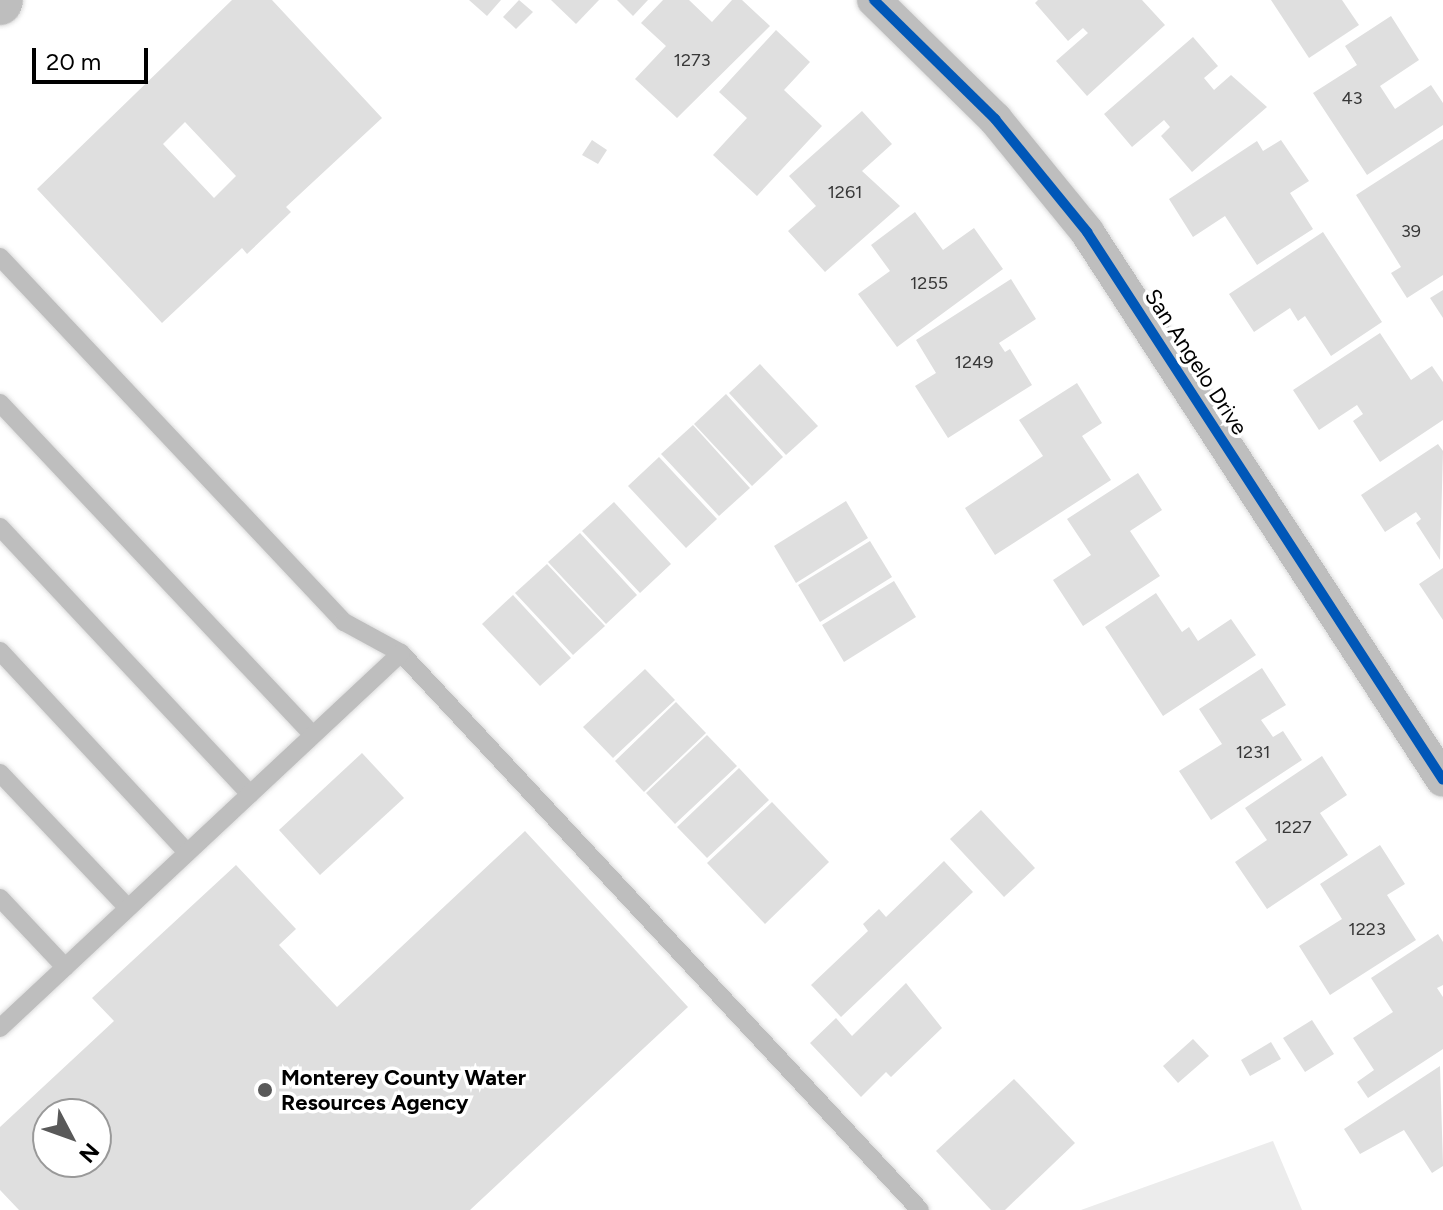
<!DOCTYPE html>
<html>
<head>
<meta charset="utf-8">
<style>
	body { margin:0 }
	#map { position:relative; width:1443px; height:1210px; overflow:hidden; background:#fff; font-family:Figtree,sans-serif }
	div>[style] { position:absolute }
	.green>* { inset:0; background:#ececec }
	.building>* { inset:0; background:#dfdfdf }
	.roads { filter:drop-shadow(0 0 2px #dbdbdb) drop-shadow(0 0 2px #dbdbdb) }
	.service>* { height:18px; margin:-9px; padding:0 9px; transform-origin:9px; border-radius:9px; background:#bebebe }
	.minor>* { height:34px; margin:-17px; padding:0 17px; transform-origin:17px; border-radius:17px; background:#bebebe }
	.trunk>* { height:44px; margin:-22px; padding:0 22px; transform-origin:22px; border-radius:22px; background:#bebebe }
	.cycleway>* { height:10px; margin:-5px; padding:0 5px; transform-origin:5px; border-radius:5px; background:#0057b8 }
	.dots>* { width:22px; height:22px; translate:-50% -50%; box-sizing:border-box; border:4px solid #fff; border-radius:50% }
	span { translate:-50% -50%; white-space:nowrap; text-align:center; line-height:1.15; -webkit-text-stroke:7px #fff; paint-order:stroke }
	.number-label { font-size:18px; color:#383838 }
	.number-label span { -webkit-text-stroke-width:0 }
	.street-label { font-size:22px; color:#000 }
	.poi-label { font-size:22px; color:#000; font-weight:700 }
	.left { translate:0 -50%; text-align:left }
	.north { position:absolute; left:32px; top:1098px; width:80px; height:80px; box-sizing:border-box; background:#fff; border:2px solid #999; border-radius:50%; rotate:131deg; font-size:22px; font-weight:700; line-height:32px; text-align:center; color:#000 }
	.north::after { content:''; display:block; margin:auto; width:28px; height:36px; background:#595959; clip-path:polygon(50% 0,100% 100%,50% 72%,0 100%) }
	.scale { position:absolute; left:32px; top:48px; width:116px; height:36px; box-sizing:border-box; border:4px solid #000; border-top:0; padding-left:10px; font-size:24px; line-height:28px; white-space:nowrap; color:#000; -webkit-text-stroke:6px #fff; paint-order:stroke }
</style>
</head>
<body>
<div id="map">
	<div class="green">
		<div style="clip-path:polygon(1273px 1141px,1302px 1210px,1081px 1210px)"></div>
	</div>
	<div class="building">
		<div style="clip-path:polygon(evenodd,232px 0,272px 0,382px 118px,286px 207px,291px 212px,247px 254px,242px 248px,162px 323px,37px 189px,232px 0,185px 122px,236px 176px,214px 198px,163px 144px,185px 122px)"></div>
		<div style="clip-path:polygon(469px 0,501px 0,487px 16px)"></div>
		<div style="clip-path:polygon(519px 0,533px 12px,516px 29px,503px 17px)"></div>
		<div style="clip-path:polygon(551px 0,599px 0,576px 24px)"></div>
		<div style="clip-path:polygon(617px 0,648px 0,633px 16px)"></div>
		<div style="clip-path:polygon(663px 0,689px 0,712px 22px,732px 0,742px 0,770px 26px,677px 118px,635px 79px,666px 46px,641px 23px)"></div>
		<div style="clip-path:polygon(1038px 0,1142px 0,1165px 25px,1087px 96px,1056px 61px,1088px 33px,1083px 28px,1068px 41px,1035px 3px)"></div>
		<div style="clip-path:polygon(1271px 0,1342px 0,1359px 25px,1309px 58px)"></div>
		<div style="clip-path:polygon(1391px 16px,1419px 60px,1380px 86px,1395px 109px,1431px 85px,1443px 103px,1443px 125px,1367px 175px,1313px 93px,1357px 65px,1345px 46px)"></div>
		<div style="clip-path:polygon(776px 30px,810px 62px,784px 90px,822px 126px,757px 196px,713px 155px,747px 118px,719px 92px)"></div>
		<div style="clip-path:polygon(1193px 37px,1218px 66px,1204px 78px,1214px 90px,1231px 75px,1267px 107px,1192px 172px,1161px 136px,1170px 127px,1164px 120px,1132px 147px,1104px 114px)"></div>
		<div style="clip-path:polygon(862px 111px,892px 144px,862px 171px,900px 206px,825px 272px,788px 231px,816px 206px,789px 176px)"></div>
		<div style="clip-path:polygon(1443px 139px,1443px 275px,1407px 298px,1391px 273px,1401px 267px,1356px 195px)"></div>
		<div style="clip-path:polygon(592px 140px,607px 150px,598px 164px,582px 155px)"></div>
		<div style="clip-path:polygon(1281px 140px,1309px 181px,1290px 193px,1313px 229px,1257px 265px,1225px 216px,1193px 237px,1169px 199px,1257px 141px,1263px 151px)"></div>
		<div style="clip-path:polygon(915px 212px,943px 250px,974px 228px,1003px 269px,897px 347px,858px 294px,890px 271px,871px 245px)"></div>
		<div style="clip-path:polygon(1323px 232px,1382px 322px,1331px 356px,1305px 316px,1298px 321px,1290px 308px,1254px 332px,1229px 294px)"></div>
		<div style="clip-path:polygon(1011px 279px,1036px 319px,999px 343px,1005px 352px,1010px 349px,1032px 385px,948px 438px,915px 386px,936px 373px,916px 340px)"></div>
		<div style="clip-path:polygon(1443px 290px,1443px 318px,1430px 298px)"></div>
		<div style="clip-path:polygon(1380px 333px,1411px 380px,1432px 366px,1443px 382px,1443px 420px,1380px 462px,1353px 421px,1363px 414px,1357px 405px,1319px 430px,1293px 390px)"></div>
		<div style="clip-path:polygon(760px 364px,818px 426px,786px 455px,729px 393px)"></div>
		<div style="clip-path:polygon(1077px 383px,1102px 423px,1082px 436px,1111px 480px,995px 555px,965px 508px,1043px 456px,1019px 420px)"></div>
		<div style="clip-path:polygon(726px 394px,783px 457px,752px 486px,694px 424px)"></div>
		<div style="clip-path:polygon(693px 425px,750px 488px,719px 516px,661px 454px)"></div>
		<div style="clip-path:polygon(1438px 444px,1443px 451px,1440px 560px,1416px 523px,1421px 519px,1416px 512px,1385px 532px,1361px 495px)"></div>
		<div style="clip-path:polygon(659px 457px,717px 519px,686px 548px,628px 486px)"></div>
		<div style="clip-path:polygon(1138px 473px,1162px 510px,1130px 531px,1160px 576px,1083px 626px,1053px 580px,1091px 555px,1067px 519px)"></div>
		<div style="clip-path:polygon(846px 501px,868px 538px,796px 583px,774px 546px)"></div>
		<div style="clip-path:polygon(614px 502px,671px 564px,640px 593px,582px 531px)"></div>
		<div style="clip-path:polygon(580px 533px,637px 595px,606px 624px,548px 562px)"></div>
		<div style="clip-path:polygon(870px 541px,892px 577px,820px 622px,798px 585px)"></div>
		<div style="clip-path:polygon(547px 564px,605px 626px,573px 655px,515px 593px)"></div>
		<div style="clip-path:polygon(1443px 568px,1443px 620px,1419px 584px)"></div>
		<div style="clip-path:polygon(894px 581px,916px 617px,844px 662px,822px 625px)"></div>
		<div style="clip-path:polygon(1156px 593px,1182px 632px,1189px 627px,1198px 641px,1231px 619px,1256px 655px,1163px 716px,1105px 627px)"></div>
		<div style="clip-path:polygon(513px 595px,571px 658px,540px 686px,482px 624px)"></div>
		<div style="clip-path:polygon(1262px 668px,1286px 705px,1261px 720px,1273px 737px,1283px 731px,1302px 760px,1211px 820px,1179px 771px,1222px 744px,1199px 709px)"></div>
		<div style="clip-path:polygon(645px 669px,675px 700px,613px 758px,583px 727px)"></div>
		<div style="clip-path:polygon(676px 702px,706px 733px,644px 792px,615px 761px)"></div>
		<div style="clip-path:polygon(707px 735px,737px 766px,675px 824px,646px 793px)"></div>
		<div style="clip-path:polygon(362px 753px,404px 798px,320px 875px,279px 830px)"></div>
		<div style="clip-path:polygon(1322px 756px,1347px 795px,1320px 813px,1348px 855px,1267px 909px,1235px 862px,1267px 840px,1245px 808px)"></div>
		<div style="clip-path:polygon(739px 768px,769px 800px,707px 858px,677px 827px)"></div>
		<div style="clip-path:polygon(772px 802px,829px 862px,765px 924px,707px 863px)"></div>
		<div style="clip-path:polygon(981px 810px,1035px 868px,1004px 897px,950px 839px)"></div>
		<div style="clip-path:polygon(evenodd,525px 831px,688px 1007px,470px 1210px,19px 1210px,0 1190px,0 1127px,114px 1021px,92px 998px,236px 865px,296px 929px,279px 945px,337px 1007px,525px 831px,48px 1114px,96px 1114px,96px 1162px,48px 1162px,48px 1114px)"></div>
		<div style="clip-path:polygon(1380px 845px,1405px 884px,1387px 895px,1416px 940px,1330px 995px,1299px 946px,1342px 919px,1320px 884px)"></div>
		<div style="clip-path:polygon(944px 861px,973px 892px,841px 1017px,811px 985px,868px 931px,863px 924px,879px 909px,886px 917px)"></div>
		<div style="clip-path:polygon(1438px 934px,1443px 942px,1443px 985px,1437px 988px,1443px 997px,1443px 1049px,1368px 1098px,1357px 1082px,1374px 1070px,1353px 1038px,1393px 1012px,1371px 978px)"></div>
		<div style="clip-path:polygon(906px 983px,942px 1028px,891px 1077px,886px 1072px,861px 1097px,810px 1043px,836px 1018px,852px 1036px)"></div>
		<div style="clip-path:polygon(1312px 1020px,1334px 1054px,1305px 1072px,1283px 1038px)"></div>
		<div style="clip-path:polygon(1193px 1039px,1209px 1056px,1178px 1083px,1163px 1066px)"></div>
		<div style="clip-path:polygon(1271px 1042px,1281px 1059px,1250px 1076px,1241px 1060px)"></div>
		<div style="clip-path:polygon(1440px 1066px,1443px 1166px,1432px 1173px,1404px 1130px,1360px 1154px,1344px 1129px)"></div>
		<div style="clip-path:polygon(1014px 1079px,1075px 1143px,1005px 1210px,991px 1210px,936px 1151px)"></div>
	</div>
	<div class="roads">
		<div class="service">
			<div style="left:0;top:257px;width:502px;rotate:46.7deg"></div>
			<div style="left:344px;top:622px;width:65px;rotate:28.5deg"></div>
			<div style="left:401px;top:653px;width:761px;rotate:47.02deg"></div>
			<div style="left:0;top:403px;width:456px;rotate:46.7deg"></div>
			<div style="left:0;top:527px;width:366px;rotate:46.9deg"></div>
			<div style="left:0;top:651px;width:275px;rotate:47.1deg"></div>
			<div style="left:0;top:773px;width:185px;rotate:46.5deg"></div>
			<div style="left:0;top:898px;width:95px;rotate:46.7deg"></div>
			<div style="left:0;top:1028px;width:549px;rotate:-43.08deg"></div>
		</div>
		<div class="minor">
			<div style="left:874px;top:0;width:170px;rotate:44.5deg"></div>
			<div style="left:995px;top:119px;width:146px;rotate:50.8deg"></div>
			<div style="left:1087px;top:232px;width:653px;rotate:56.99deg"></div>
		</div>
		<div class="trunk">
			<div style="left:0;top:3px;width:3px;rotate:-72deg"></div>
		</div>
	</div>
	<div class="cycleway">
		<div style="left:874px;top:0;width:170px;rotate:44.5deg"></div>
		<div style="left:995px;top:119px;width:146px;rotate:50.8deg"></div>
		<div style="left:1087px;top:232px;width:653px;rotate:56.99deg"></div>
	</div>
	<div class="dots">
		<div style="left:265px;top:1090px;background:#595959"></div>
	</div>
	<div class="number-label">
		<span style="left:692px;top:60px">1273</span>
		<span style="left:1352px;top:98px">43</span>
		<span style="left:845px;top:192px">1261</span>
		<span style="left:1411px;top:231px">39</span>
		<span style="left:929px;top:283px">1255</span>
		<span style="left:974px;top:362px">1249</span>
		<span style="left:1253px;top:752px">1231</span>
		<span style="left:1293px;top:827px">1227</span>
		<span style="left:1367px;top:929px">1223</span>
	</div>
	<div class="street-label">
		<span style="left:1196px;top:362px;rotate:57deg">San Angelo Drive</span>
	</div>
	<div class="poi-label">
		<span class="left" style="left:281px;top:1090px">Monterey County Water<br>Resources Agency</span>
	</div>
	<div class="north">N</div>
	<div class="scale">20 m</div>
</div>
</body>
</html>
